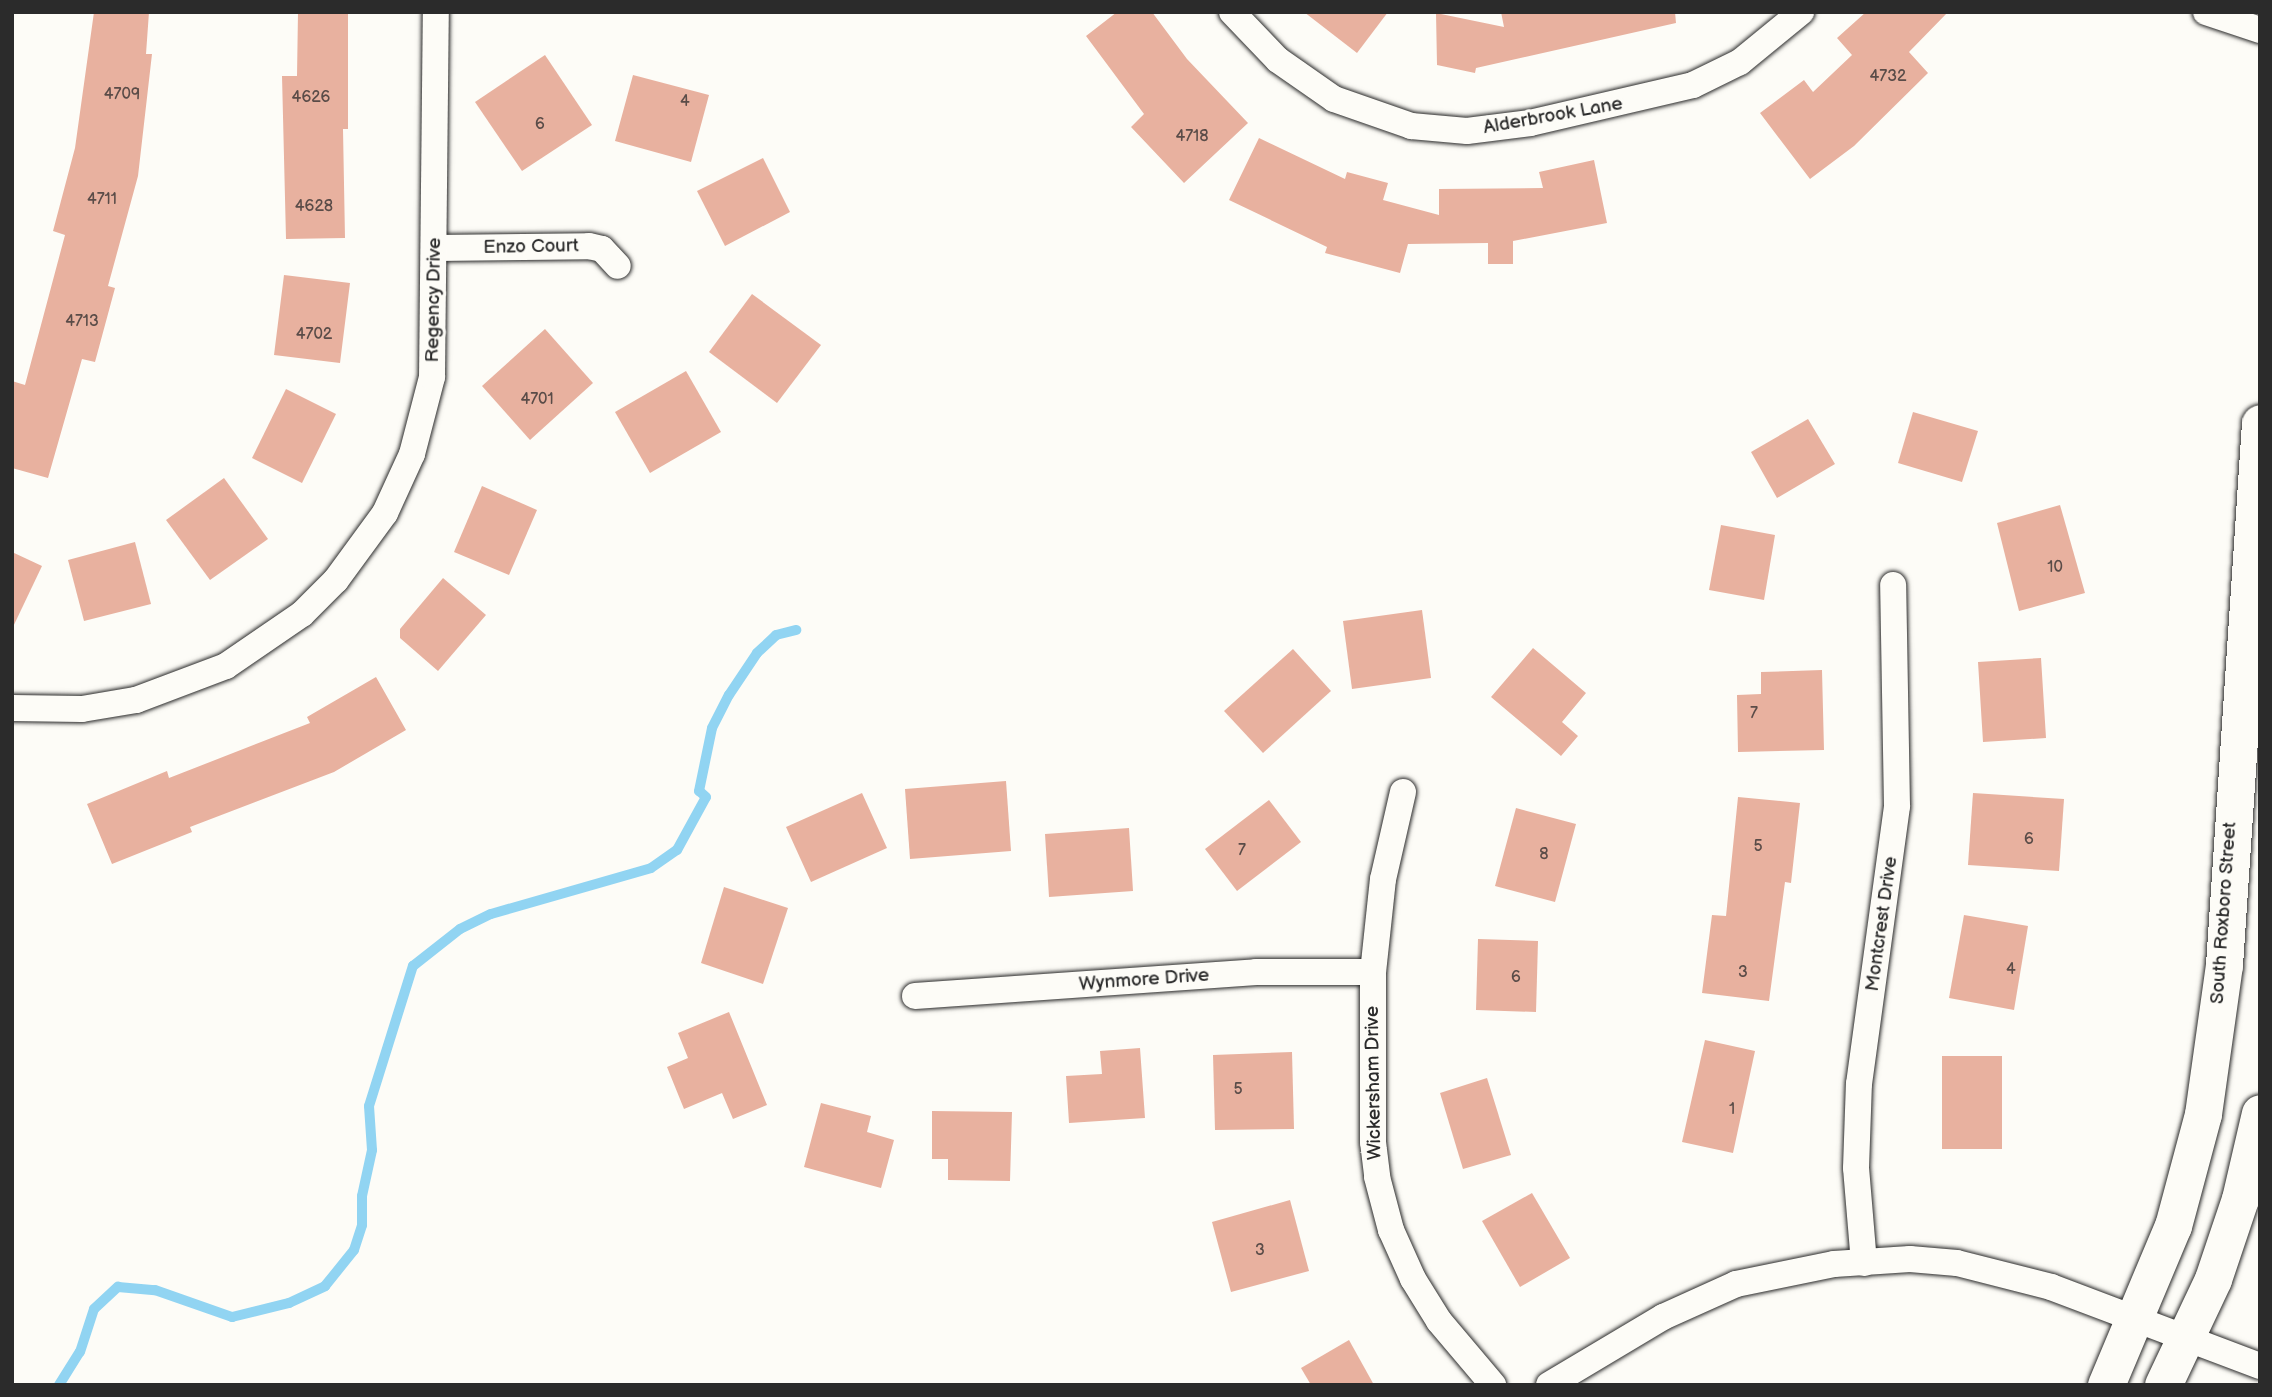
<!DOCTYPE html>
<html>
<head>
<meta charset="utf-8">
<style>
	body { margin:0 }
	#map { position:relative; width:2272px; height:1397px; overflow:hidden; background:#fdfcf7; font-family:"Balsamiq Sans",sans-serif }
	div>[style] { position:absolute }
	.stream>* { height:10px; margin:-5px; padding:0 5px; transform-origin:5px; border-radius:5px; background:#91d4f2 }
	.building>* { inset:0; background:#e8b19f }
	.roads { filter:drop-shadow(0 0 2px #2b2b2b) drop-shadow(0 0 2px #2b2b2b) }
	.street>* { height:26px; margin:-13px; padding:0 13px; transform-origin:13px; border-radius:13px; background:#fdfcf7 }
	.secondary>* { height:37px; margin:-18.5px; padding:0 18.5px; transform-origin:18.5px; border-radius:18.5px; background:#fdfcf7 }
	span { translate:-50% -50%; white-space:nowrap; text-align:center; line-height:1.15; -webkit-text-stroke:6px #fdfcf7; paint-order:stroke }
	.number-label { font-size:16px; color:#5a4c48 }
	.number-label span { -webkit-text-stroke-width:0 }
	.street-label { font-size:19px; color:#2b2b2b }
	.frame { position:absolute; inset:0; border:14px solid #2b2b2b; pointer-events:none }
</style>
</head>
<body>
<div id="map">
	<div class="stream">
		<div style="left:59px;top:1385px;width:39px;rotate:-58deg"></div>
		<div style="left:80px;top:1352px;width:45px;rotate:-72deg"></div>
		<div style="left:94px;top:1309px;width:33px;rotate:-43deg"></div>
		<div style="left:118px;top:1287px;width:37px;rotate:5deg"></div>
		<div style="left:155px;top:1290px;width:82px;rotate:19.3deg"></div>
		<div style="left:232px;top:1317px;width:59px;rotate:-13.8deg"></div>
		<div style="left:289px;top:1303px;width:40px;rotate:-25deg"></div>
		<div style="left:325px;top:1286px;width:46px;rotate:-51.1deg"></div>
		<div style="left:354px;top:1250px;width:26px;rotate:-72deg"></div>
		<div style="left:362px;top:1225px;width:29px;rotate:-90deg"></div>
		<div style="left:362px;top:1196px;width:47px;rotate:-77.7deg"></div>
		<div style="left:372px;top:1150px;width:44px;rotate:-93.9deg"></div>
		<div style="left:369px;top:1106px;width:147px;rotate:-72.6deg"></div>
		<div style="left:413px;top:966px;width:60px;rotate:-38.2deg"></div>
		<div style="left:460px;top:929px;width:34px;rotate:-26deg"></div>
		<div style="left:491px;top:914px;width:166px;rotate:-16deg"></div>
		<div style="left:651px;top:868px;width:32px;rotate:-35deg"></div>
		<div style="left:677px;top:850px;width:60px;rotate:-61.3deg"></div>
		<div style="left:706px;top:797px;width:9px;rotate:-139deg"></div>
		<div style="left:699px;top:791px;width:64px;rotate:-78.3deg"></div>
		<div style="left:712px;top:728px;width:37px;rotate:-63deg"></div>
		<div style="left:729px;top:695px;width:50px;rotate:-56.3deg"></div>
		<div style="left:757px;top:653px;width:26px;rotate:-43deg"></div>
		<div style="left:776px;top:635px;width:21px;rotate:-14deg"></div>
	</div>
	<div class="building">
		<div style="clip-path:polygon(94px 12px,149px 12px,146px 54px,152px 54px,138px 176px,108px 286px,115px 288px,95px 362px,82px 359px,48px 478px,12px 468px,12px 381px,25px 385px,65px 235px,53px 231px,75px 148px)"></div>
		<div style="clip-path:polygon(298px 12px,348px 12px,348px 129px,343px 129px,345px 238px,286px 239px,282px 76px,297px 76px)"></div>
		<div style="clip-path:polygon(1117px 12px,1152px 12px,1187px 59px,1248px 123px,1184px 183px,1131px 127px,1144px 114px,1086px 36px)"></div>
		<div style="clip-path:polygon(1304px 12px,1388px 12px,1357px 53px)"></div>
		<div style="clip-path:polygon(1501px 12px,1675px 12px,1676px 23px,1476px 68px,1475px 73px,1437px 65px,1436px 13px,1504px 27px)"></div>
		<div style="clip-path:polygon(1866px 12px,1948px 12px,1909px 52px,1928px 73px,1854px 146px,1810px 179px,1760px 113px,1804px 80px,1813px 92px,1852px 55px,1837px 38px)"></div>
		<div style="clip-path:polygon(545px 55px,592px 125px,522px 171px,475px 102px)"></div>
		<div style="clip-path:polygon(633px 75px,709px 95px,691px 162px,615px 141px)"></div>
		<div style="clip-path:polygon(1259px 138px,1345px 179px,1347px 172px,1388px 183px,1383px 200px,1439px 215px,1439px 189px,1543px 188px,1539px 172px,1594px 160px,1607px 223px,1513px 241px,1513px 264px,1488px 264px,1488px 243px,1408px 244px,1400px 273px,1325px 253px,1327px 247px,1229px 200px)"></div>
		<div style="clip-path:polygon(763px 158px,790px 212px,725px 246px,697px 191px)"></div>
		<div style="clip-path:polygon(284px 275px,350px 283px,340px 363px,274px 355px)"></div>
		<div style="clip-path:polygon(752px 294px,821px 345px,777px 403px,709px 352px)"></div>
		<div style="clip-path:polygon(545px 329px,593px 383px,530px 440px,482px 386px)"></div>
		<div style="clip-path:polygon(686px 371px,721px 432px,650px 473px,615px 412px)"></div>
		<div style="clip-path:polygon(286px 389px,336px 414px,302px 483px,252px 458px)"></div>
		<div style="clip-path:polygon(1913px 412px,1978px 431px,1962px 482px,1898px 463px)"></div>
		<div style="clip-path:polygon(1808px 419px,1835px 464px,1777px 498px,1751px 452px)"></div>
		<div style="clip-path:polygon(224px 478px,268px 539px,210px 580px,166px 520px)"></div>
		<div style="clip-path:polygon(482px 486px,537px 510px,509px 575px,454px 552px)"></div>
		<div style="clip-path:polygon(2060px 505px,2085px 593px,2019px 611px,1997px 523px)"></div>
		<div style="clip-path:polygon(1721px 525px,1775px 535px,1764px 600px,1709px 590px)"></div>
		<div style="clip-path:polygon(135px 542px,151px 604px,84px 621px,68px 560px)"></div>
		<div style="clip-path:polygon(12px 552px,42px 566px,12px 629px)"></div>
		<div style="clip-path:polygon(443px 578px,486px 615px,438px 671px,400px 638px,400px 629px)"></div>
		<div style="clip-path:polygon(1422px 610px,1431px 678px,1352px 689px,1343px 621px)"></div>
		<div style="clip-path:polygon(1533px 648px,1586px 693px,1562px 722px,1578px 736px,1561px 756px,1491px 697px)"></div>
		<div style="clip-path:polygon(1293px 649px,1331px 691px,1263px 753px,1224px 711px)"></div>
		<div style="clip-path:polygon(2041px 658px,2046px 738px,1983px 742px,1978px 662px)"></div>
		<div style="clip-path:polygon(1822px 670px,1824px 750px,1738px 752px,1737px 695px,1761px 694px,1761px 672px)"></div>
		<div style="clip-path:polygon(376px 677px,406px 730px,334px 772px,190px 827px,192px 832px,112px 864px,87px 804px,167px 771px,169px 778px,310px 723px,307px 717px)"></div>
		<div style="clip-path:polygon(1006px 781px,1011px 851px,910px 859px,905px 789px)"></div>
		<div style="clip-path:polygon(862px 793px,887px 848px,811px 882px,786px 827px)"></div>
		<div style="clip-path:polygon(1973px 793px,2064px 799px,2059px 871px,1968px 865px)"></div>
		<div style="clip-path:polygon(1738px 797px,1800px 803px,1791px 883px,1785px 882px,1769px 1001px,1702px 993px,1712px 915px,1726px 916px)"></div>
		<div style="clip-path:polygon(1269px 800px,1301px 842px,1237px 891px,1205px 849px)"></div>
		<div style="clip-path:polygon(1516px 808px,1576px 824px,1555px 902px,1495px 886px)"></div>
		<div style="clip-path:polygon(1129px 828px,1133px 891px,1049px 897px,1045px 834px)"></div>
		<div style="clip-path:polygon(724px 887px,788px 908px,763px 984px,701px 963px)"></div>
		<div style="clip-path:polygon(1964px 915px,2028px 926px,2014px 1010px,1949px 998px)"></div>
		<div style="clip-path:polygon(1478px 939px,1538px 941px,1536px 1012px,1476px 1010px)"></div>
		<div style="clip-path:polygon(729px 1012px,767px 1105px,733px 1119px,722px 1093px,684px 1109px,667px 1067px,688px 1058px,678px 1033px)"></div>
		<div style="clip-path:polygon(1705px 1040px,1755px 1051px,1733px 1153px,1682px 1142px)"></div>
		<div style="clip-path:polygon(1140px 1048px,1145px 1118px,1069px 1123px,1066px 1076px,1102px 1074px,1100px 1051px)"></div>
		<div style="clip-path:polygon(1292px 1052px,1294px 1129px,1215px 1130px,1213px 1055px)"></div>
		<div style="clip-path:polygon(1942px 1056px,2002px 1056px,2002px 1149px,1942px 1149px)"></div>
		<div style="clip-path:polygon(1487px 1078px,1511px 1155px,1463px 1169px,1440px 1093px)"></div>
		<div style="clip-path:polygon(821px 1103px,871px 1116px,867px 1132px,894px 1140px,881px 1188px,804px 1167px)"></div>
		<div style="clip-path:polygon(932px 1111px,1012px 1112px,1010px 1181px,948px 1180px,948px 1159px,932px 1159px)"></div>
		<div style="clip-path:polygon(1532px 1193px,1570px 1258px,1520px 1287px,1482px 1221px)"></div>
		<div style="clip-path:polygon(1290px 1200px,1309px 1271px,1231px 1292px,1212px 1222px)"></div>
		<div style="clip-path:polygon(1349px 1340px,1374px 1385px,1311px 1385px,1301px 1368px)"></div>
	</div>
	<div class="roads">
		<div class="street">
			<div style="left:1232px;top:12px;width:66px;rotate:46.2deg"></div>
			<div style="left:1278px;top:60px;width:68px;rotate:34.9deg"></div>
			<div style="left:1334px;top:99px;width:82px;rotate:19.3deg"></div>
			<div style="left:1411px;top:126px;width:56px;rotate:5.1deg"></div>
			<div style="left:1467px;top:131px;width:64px;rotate:-7.2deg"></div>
			<div style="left:1530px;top:123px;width:167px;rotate:-13.1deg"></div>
			<div style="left:1693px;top:85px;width:52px;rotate:-26.1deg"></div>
			<div style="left:1740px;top:62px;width:79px;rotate:-39.3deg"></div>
			<div style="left:2206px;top:12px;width:57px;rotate:18.4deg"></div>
			<div style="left:436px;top:248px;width:153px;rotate:-0.7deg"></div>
			<div style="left:589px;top:246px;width:13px;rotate:13deg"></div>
			<div style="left:602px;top:249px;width:23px;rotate:47deg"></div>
			<div style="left:12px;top:708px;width:70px;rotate:0.8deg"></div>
			<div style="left:82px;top:709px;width:55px;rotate:-9.5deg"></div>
			<div style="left:136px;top:700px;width:96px;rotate:-20.7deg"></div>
			<div style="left:226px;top:666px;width:92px;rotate:-34.4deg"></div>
			<div style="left:302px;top:614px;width:48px;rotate:-45deg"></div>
			<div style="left:336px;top:580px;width:83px;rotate:-53.8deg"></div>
			<div style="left:385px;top:513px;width:65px;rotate:-65.4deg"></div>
			<div style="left:412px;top:454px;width:80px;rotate:-75.4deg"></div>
			<div style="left:432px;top:377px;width:365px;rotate:-89.4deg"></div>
			<div style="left:1403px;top:792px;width:89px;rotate:102.9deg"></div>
			<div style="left:1383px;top:879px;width:94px;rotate:96.1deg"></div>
			<div style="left:1373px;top:972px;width:170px;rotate:90deg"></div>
			<div style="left:1373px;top:1142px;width:35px;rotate:83deg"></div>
			<div style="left:1377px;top:1177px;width:55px;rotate:75.2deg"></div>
			<div style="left:1391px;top:1230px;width:54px;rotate:65.8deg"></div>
			<div style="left:1413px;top:1279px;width:49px;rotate:58.2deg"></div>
			<div style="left:1439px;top:1321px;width:84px;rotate:49.8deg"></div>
			<div style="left:915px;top:996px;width:342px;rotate:-4deg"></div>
			<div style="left:1256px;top:972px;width:117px"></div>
			<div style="left:1864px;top:1263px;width:95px;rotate:-94.8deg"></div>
			<div style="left:1856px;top:1168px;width:84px;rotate:-88deg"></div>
			<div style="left:1859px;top:1084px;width:281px;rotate:-82.2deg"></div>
			<div style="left:1897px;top:806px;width:221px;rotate:-91deg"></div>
			<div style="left:1549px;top:1385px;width:133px;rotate:-30.8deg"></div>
			<div style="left:1663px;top:1317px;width:80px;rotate:-24.3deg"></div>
			<div style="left:1736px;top:1284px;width:100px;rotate:-11.5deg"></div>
			<div style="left:1834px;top:1264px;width:76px;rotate:-3.8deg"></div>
			<div style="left:1910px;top:1259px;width:47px;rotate:4.9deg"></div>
			<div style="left:1957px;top:1263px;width:97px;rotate:14.3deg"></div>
			<div style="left:2051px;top:1287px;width:223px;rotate:20.7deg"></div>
		</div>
		<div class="secondary">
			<div style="left:2106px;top:1385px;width:173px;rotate:-67.2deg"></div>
			<div style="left:2173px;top:1226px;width:116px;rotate:-75deg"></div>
			<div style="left:2203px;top:1114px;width:150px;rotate:-82deg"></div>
			<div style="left:2224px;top:965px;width:543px;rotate:-86.2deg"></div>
			<div style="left:2163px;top:1385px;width:117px;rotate:-64.7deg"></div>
			<div style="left:2213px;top:1279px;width:84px;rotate:-71.4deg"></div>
			<div style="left:2240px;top:1199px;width:88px;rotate:-76.9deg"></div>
		</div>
	</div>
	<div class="number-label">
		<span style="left:1888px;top:77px">4732</span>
		<span style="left:122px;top:95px">4709</span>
		<span style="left:311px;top:98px">4626</span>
		<span style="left:685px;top:102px">4</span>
		<span style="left:540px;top:125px">6</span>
		<span style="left:1192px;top:137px">4718</span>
		<span style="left:102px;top:200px">4711</span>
		<span style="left:314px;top:207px">4628</span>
		<span style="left:82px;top:322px">4713</span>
		<span style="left:314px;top:335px">4702</span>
		<span style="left:537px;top:400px">4701</span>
		<span style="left:2055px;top:568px">10</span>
		<span style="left:1754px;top:714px">7</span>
		<span style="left:2029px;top:840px">6</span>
		<span style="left:1758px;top:847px">5</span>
		<span style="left:1242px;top:851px">7</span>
		<span style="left:1544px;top:855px">8</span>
		<span style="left:2011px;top:970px">4</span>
		<span style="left:1743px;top:973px">3</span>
		<span style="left:1516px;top:978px">6</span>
		<span style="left:1238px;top:1090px">5</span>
		<span style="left:1732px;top:1110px">1</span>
		<span style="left:1260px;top:1251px">3</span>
	</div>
	<div class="street-label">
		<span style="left:1553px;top:116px;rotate:-10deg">Alderbrook Lane</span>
		<span style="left:531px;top:247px;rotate:-1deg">Enzo Court</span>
		<span style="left:434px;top:300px;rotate:-89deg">Regency Drive</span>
		<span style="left:2224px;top:913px;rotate:-86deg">South Roxboro Street</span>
		<span style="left:1882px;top:924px;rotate:-82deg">Montcrest Drive</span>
		<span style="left:1144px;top:980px;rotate:-4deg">Wynmore Drive</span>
		<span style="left:1374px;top:1083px;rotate:-91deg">Wickersham Drive</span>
	</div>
	<div class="frame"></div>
</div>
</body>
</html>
